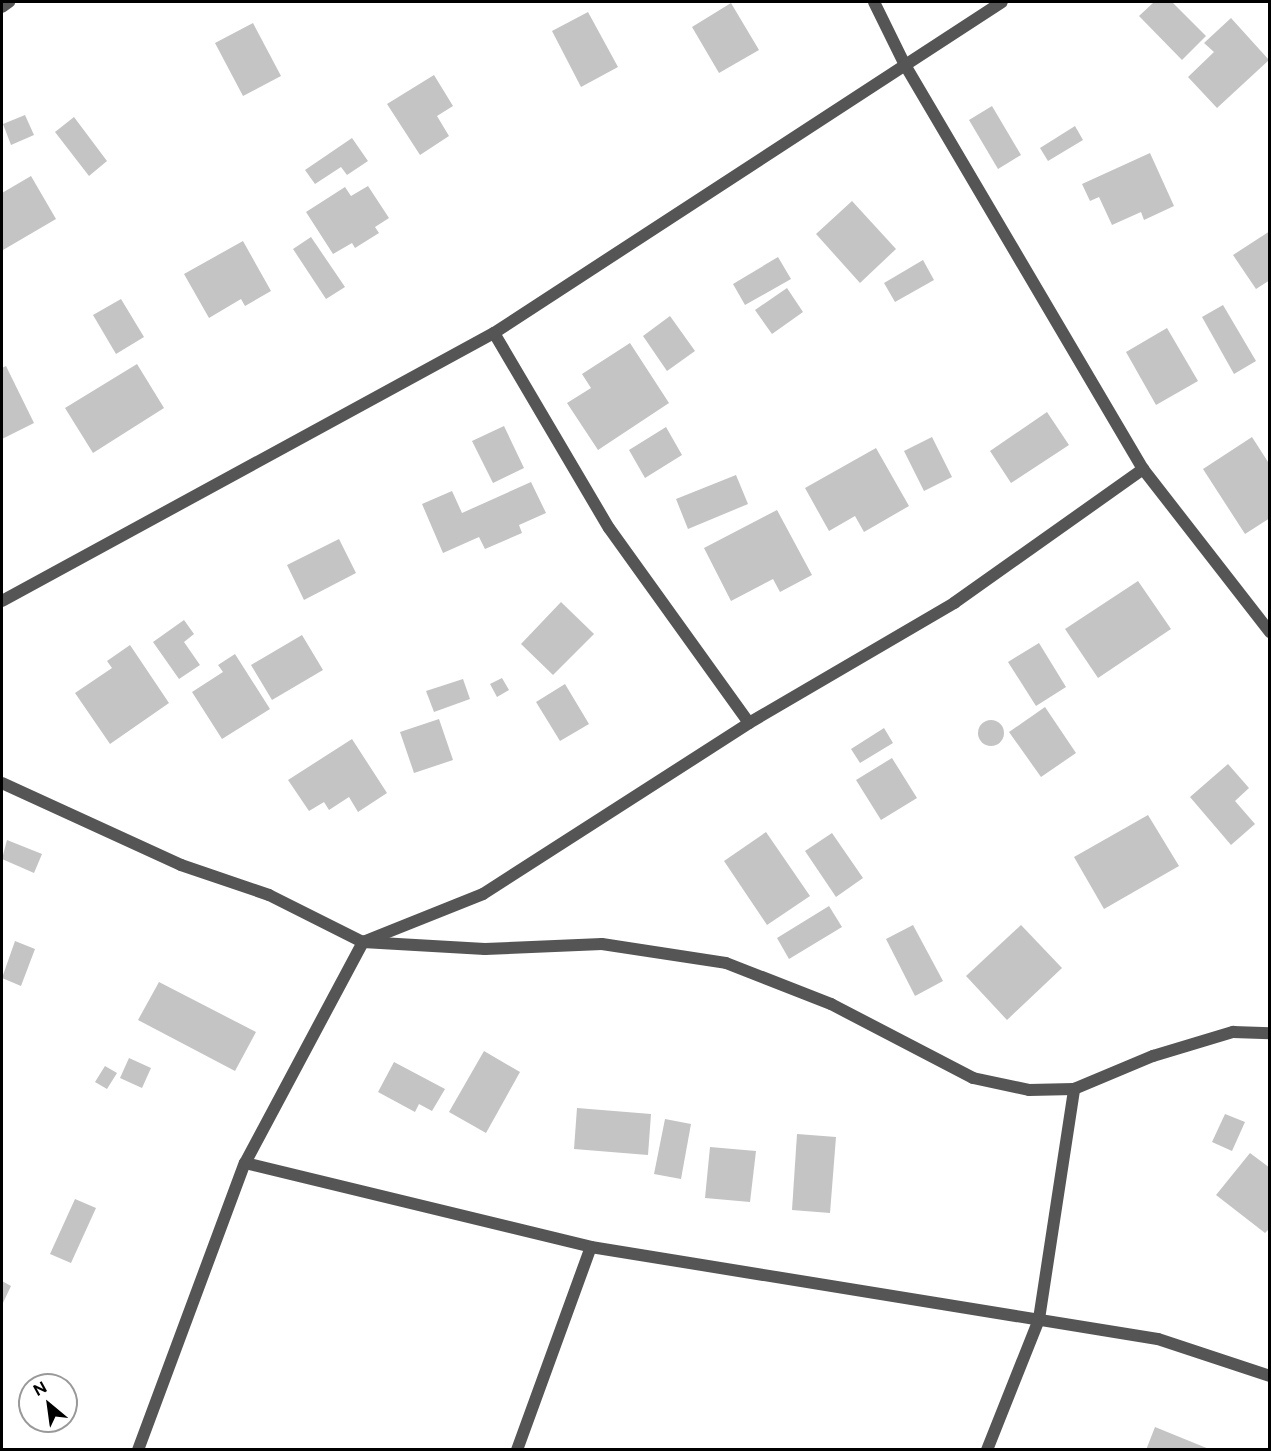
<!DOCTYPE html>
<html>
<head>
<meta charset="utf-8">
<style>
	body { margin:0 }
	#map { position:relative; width:1271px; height:1451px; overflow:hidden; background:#fff; font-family:Figtree,sans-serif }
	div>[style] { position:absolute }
	.building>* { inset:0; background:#c4c4c4 }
	.round { border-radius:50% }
	.street>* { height:12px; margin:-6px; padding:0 6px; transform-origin:6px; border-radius:6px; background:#555 }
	span { translate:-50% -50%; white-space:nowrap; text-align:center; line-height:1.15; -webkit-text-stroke:6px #fff; paint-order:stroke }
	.frame { position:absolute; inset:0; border:3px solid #000; pointer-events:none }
	.north { position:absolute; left:18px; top:1373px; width:60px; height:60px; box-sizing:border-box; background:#fff; border:2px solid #999; border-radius:50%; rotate:331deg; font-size:16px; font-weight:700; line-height:24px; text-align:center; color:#000 }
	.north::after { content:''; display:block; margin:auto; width:21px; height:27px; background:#000; clip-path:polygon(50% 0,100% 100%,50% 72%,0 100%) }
</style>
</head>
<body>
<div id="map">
	<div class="building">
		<div style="clip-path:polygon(1154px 2px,1172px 2px,1206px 36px,1182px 60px,1139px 16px)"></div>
		<div style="clip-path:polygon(731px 3px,759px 50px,719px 73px,692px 27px)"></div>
		<div style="clip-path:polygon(588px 12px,618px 67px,581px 87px,552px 31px)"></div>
		<div style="clip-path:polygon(1231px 18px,1269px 60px,1217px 108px,1188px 77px,1214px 52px,1204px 43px)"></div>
		<div style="clip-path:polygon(253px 23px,281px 76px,243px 96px,215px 43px)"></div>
		<div style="clip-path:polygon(434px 75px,453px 106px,437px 116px,449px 136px,420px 155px,387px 104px)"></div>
		<div style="clip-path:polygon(992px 106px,1021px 155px,998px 169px,969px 120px)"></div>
		<div style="clip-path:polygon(25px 115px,34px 135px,11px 145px,3px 124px)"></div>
		<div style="clip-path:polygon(74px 117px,107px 161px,89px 176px,55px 132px)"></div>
		<div style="clip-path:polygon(1075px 126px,1083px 140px,1048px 161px,1040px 148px)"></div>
		<div style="clip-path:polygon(352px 138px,368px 161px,347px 175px,341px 167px,315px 184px,305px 170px)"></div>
		<div style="clip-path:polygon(1150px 153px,1174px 206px,1144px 220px,1141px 212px,1112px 225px,1099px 197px,1090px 201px,1082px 184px)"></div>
		<div style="clip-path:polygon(31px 176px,56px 219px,3px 250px,2px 193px)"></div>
		<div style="clip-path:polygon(368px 186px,389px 218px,375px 227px,379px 233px,355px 248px,352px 243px,333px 254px,306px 212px,345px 187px,351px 196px)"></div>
		<div style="clip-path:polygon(852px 201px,896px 249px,860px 283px,816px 234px)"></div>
		<div style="clip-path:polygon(1270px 231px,1270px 280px,1256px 289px,1233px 255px)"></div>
		<div style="clip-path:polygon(311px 237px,345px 287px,326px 299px,293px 249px)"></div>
		<div style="clip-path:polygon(243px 241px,271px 291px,245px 306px,241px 299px,209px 318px,184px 274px)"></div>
		<div style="clip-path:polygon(778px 257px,791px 279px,745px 305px,733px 284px)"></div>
		<div style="clip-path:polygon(923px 260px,934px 280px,895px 302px,884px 283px)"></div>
		<div style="clip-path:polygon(787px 288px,803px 312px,772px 334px,755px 310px)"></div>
		<div style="clip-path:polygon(121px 299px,144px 337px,116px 354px,93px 315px)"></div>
		<div style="clip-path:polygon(1223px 305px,1256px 361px,1234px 374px,1202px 317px)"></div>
		<div style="clip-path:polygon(670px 316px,695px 351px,667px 371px,643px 336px)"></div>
		<div style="clip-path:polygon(1167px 328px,1198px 381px,1156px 405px,1126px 352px)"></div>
		<div style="clip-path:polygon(630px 343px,669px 403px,598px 450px,567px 403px,591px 388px,582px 374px)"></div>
		<div style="clip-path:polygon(137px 364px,164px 408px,93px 453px,65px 408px)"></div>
		<div style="clip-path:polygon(6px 366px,34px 423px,2px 439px,2px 368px)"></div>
		<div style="clip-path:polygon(1047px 412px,1069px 445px,1011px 483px,990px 451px)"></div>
		<div style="clip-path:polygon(504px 426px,524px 468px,493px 483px,472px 441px)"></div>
		<div style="clip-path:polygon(666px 427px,682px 455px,645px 478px,629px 450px)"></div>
		<div style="clip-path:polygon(932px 437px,952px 477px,924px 491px,904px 451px)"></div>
		<div style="clip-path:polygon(1252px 437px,1270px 465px,1270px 518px,1245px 534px,1203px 469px)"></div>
		<div style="clip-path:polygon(876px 448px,909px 506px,864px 532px,855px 516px,829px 531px,805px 488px)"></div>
		<div style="clip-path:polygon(736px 475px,748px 504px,688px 529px,676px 499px)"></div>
		<div style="clip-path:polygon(531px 482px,546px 513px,519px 525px,522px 533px,485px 549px,479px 537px,443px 553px,422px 504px,452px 491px,462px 513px)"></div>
		<div style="clip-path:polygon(777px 510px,812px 575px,780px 592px,773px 579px,731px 601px,704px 548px)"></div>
		<div style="clip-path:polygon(339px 539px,356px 573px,304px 600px,287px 565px)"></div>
		<div style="clip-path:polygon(1138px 581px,1171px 629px,1098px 678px,1065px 629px)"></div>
		<div style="clip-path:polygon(561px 602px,594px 634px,553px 675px,521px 644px)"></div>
		<div style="clip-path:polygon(184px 620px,194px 634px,184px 642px,200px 665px,179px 679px,153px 642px)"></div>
		<div style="clip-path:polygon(302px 635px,323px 670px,272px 700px,251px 665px)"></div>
		<div style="clip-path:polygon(1039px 643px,1066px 687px,1036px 706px,1008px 662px)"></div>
		<div style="clip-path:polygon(130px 645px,169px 703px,110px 744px,75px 693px,112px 668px,107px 661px)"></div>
		<div style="clip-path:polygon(235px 654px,270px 709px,222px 739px,192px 692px,223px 672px,218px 665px)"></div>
		<div style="clip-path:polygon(502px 678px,509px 690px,497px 697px,490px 684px)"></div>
		<div style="clip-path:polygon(463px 679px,470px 699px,434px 712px,426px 691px)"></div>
		<div style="clip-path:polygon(565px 684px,589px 724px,560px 741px,536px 702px)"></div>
		<div style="clip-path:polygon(1045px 707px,1076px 753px,1041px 777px,1009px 732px)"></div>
		<div style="clip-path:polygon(439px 719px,453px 760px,414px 773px,400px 732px)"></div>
		<div class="round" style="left:978px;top:720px;width:26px;height:26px"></div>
		<div style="clip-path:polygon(884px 728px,893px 743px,860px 763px,851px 749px)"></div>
		<div style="clip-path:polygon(352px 739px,387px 793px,358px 812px,349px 797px,329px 810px,324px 802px,309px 811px,288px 780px)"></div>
		<div style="clip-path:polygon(892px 758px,917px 798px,881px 820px,856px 780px)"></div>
		<div style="clip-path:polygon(1228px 764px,1249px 788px,1235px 801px,1255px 824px,1231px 845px,1190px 797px)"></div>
		<div style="clip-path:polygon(1148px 815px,1179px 866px,1104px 909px,1074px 857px)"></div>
		<div style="clip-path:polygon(766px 832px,810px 896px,767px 925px,724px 861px)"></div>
		<div style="clip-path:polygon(832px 833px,863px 878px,836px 897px,805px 851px)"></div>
		<div style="clip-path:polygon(7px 840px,42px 854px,34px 873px,2px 859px)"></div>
		<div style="clip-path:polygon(829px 906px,842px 927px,789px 959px,777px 938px)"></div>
		<div style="clip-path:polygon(913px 925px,943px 981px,915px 996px,886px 939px)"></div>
		<div style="clip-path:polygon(1021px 925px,1062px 968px,1007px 1020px,966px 976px)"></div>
		<div style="clip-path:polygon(15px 941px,35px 949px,21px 986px,2px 978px)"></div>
		<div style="clip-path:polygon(159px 982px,256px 1032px,235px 1071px,138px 1020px)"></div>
		<div style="clip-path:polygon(484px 1051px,520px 1072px,486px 1133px,449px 1112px)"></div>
		<div style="clip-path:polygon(129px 1058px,151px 1068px,142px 1088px,120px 1078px)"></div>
		<div style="clip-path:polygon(394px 1062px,445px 1089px,432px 1111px,419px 1104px,415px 1112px,378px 1092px)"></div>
		<div style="clip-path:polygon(105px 1066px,117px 1073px,107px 1089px,95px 1082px)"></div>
		<div style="clip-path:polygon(577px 1108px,651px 1114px,648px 1155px,574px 1149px)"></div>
		<div style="clip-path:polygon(1225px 1114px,1245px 1122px,1232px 1151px,1212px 1142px)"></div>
		<div style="clip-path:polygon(665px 1119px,691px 1124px,681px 1179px,654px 1174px)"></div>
		<div style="clip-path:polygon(797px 1134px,836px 1137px,830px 1213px,792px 1210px)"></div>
		<div style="clip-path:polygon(710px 1147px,756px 1151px,750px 1202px,705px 1198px)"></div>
		<div style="clip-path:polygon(1250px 1153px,1270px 1168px,1270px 1228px,1265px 1233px,1216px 1195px)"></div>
		<div style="clip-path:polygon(75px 1199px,96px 1208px,71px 1263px,50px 1254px)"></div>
		<div style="clip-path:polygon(2px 1281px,11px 1286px,2px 1305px)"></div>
		<div style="clip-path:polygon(1155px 1427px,1209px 1449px,1209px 1450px,1146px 1450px)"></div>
	</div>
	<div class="street">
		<div style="left:874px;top:2px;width:70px;rotate:63.8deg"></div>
		<div style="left:905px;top:65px;width:469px;rotate:59.5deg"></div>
		<div style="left:1143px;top:469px;width:207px;rotate:52.1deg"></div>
		<div style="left:2px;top:7px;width:9px;rotate:-36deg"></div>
		<div style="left:494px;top:333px;width:226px;rotate:59.5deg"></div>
		<div style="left:609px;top:528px;width:240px;rotate:54.3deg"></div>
		<div style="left:2px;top:601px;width:560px;rotate:-28.58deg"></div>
		<div style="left:494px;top:333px;width:606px;rotate:-33.09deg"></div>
		<div style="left:2px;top:783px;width:197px;rotate:24.6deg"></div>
		<div style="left:181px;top:865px;width:93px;rotate:18.8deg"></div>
		<div style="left:269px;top:895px;width:105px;rotate:26.6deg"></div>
		<div style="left:363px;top:942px;width:122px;rotate:3.3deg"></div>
		<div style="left:485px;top:949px;width:117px;rotate:-2.4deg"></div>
		<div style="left:602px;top:944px;width:125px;rotate:8.7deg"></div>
		<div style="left:726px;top:963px;width:113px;rotate:21.3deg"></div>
		<div style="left:831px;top:1004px;width:160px;rotate:27.5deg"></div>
		<div style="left:973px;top:1078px;width:57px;rotate:12.1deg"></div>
		<div style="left:1029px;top:1090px;width:45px;rotate:-1.3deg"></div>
		<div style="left:1074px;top:1089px;width:86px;rotate:-22.7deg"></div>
		<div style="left:1153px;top:1056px;width:84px;rotate:-16.7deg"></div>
		<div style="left:1233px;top:1032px;width:37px;rotate:2deg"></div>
		<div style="left:245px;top:1163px;width:356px;rotate:13.6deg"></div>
		<div style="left:591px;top:1247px;width:574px;rotate:9.22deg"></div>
		<div style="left:1158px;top:1339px;width:118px;rotate:18.3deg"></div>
		<div style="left:138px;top:1450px;width:306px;rotate:-69.6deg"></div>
		<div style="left:245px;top:1163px;width:251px;rotate:-61.9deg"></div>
		<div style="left:363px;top:942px;width:129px;rotate:-21.8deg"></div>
		<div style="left:483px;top:894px;width:316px;rotate:-32.7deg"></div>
		<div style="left:749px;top:723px;width:238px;rotate:-30.3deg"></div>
		<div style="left:954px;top:603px;width:232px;rotate:-35.3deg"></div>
		<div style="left:517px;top:1450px;width:216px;rotate:-70deg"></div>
		<div style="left:987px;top:1450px;width:141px;rotate:-68.3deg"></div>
		<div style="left:1039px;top:1319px;width:233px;rotate:-81.3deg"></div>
	</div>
	<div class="frame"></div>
	<div class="north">N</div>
</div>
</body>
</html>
